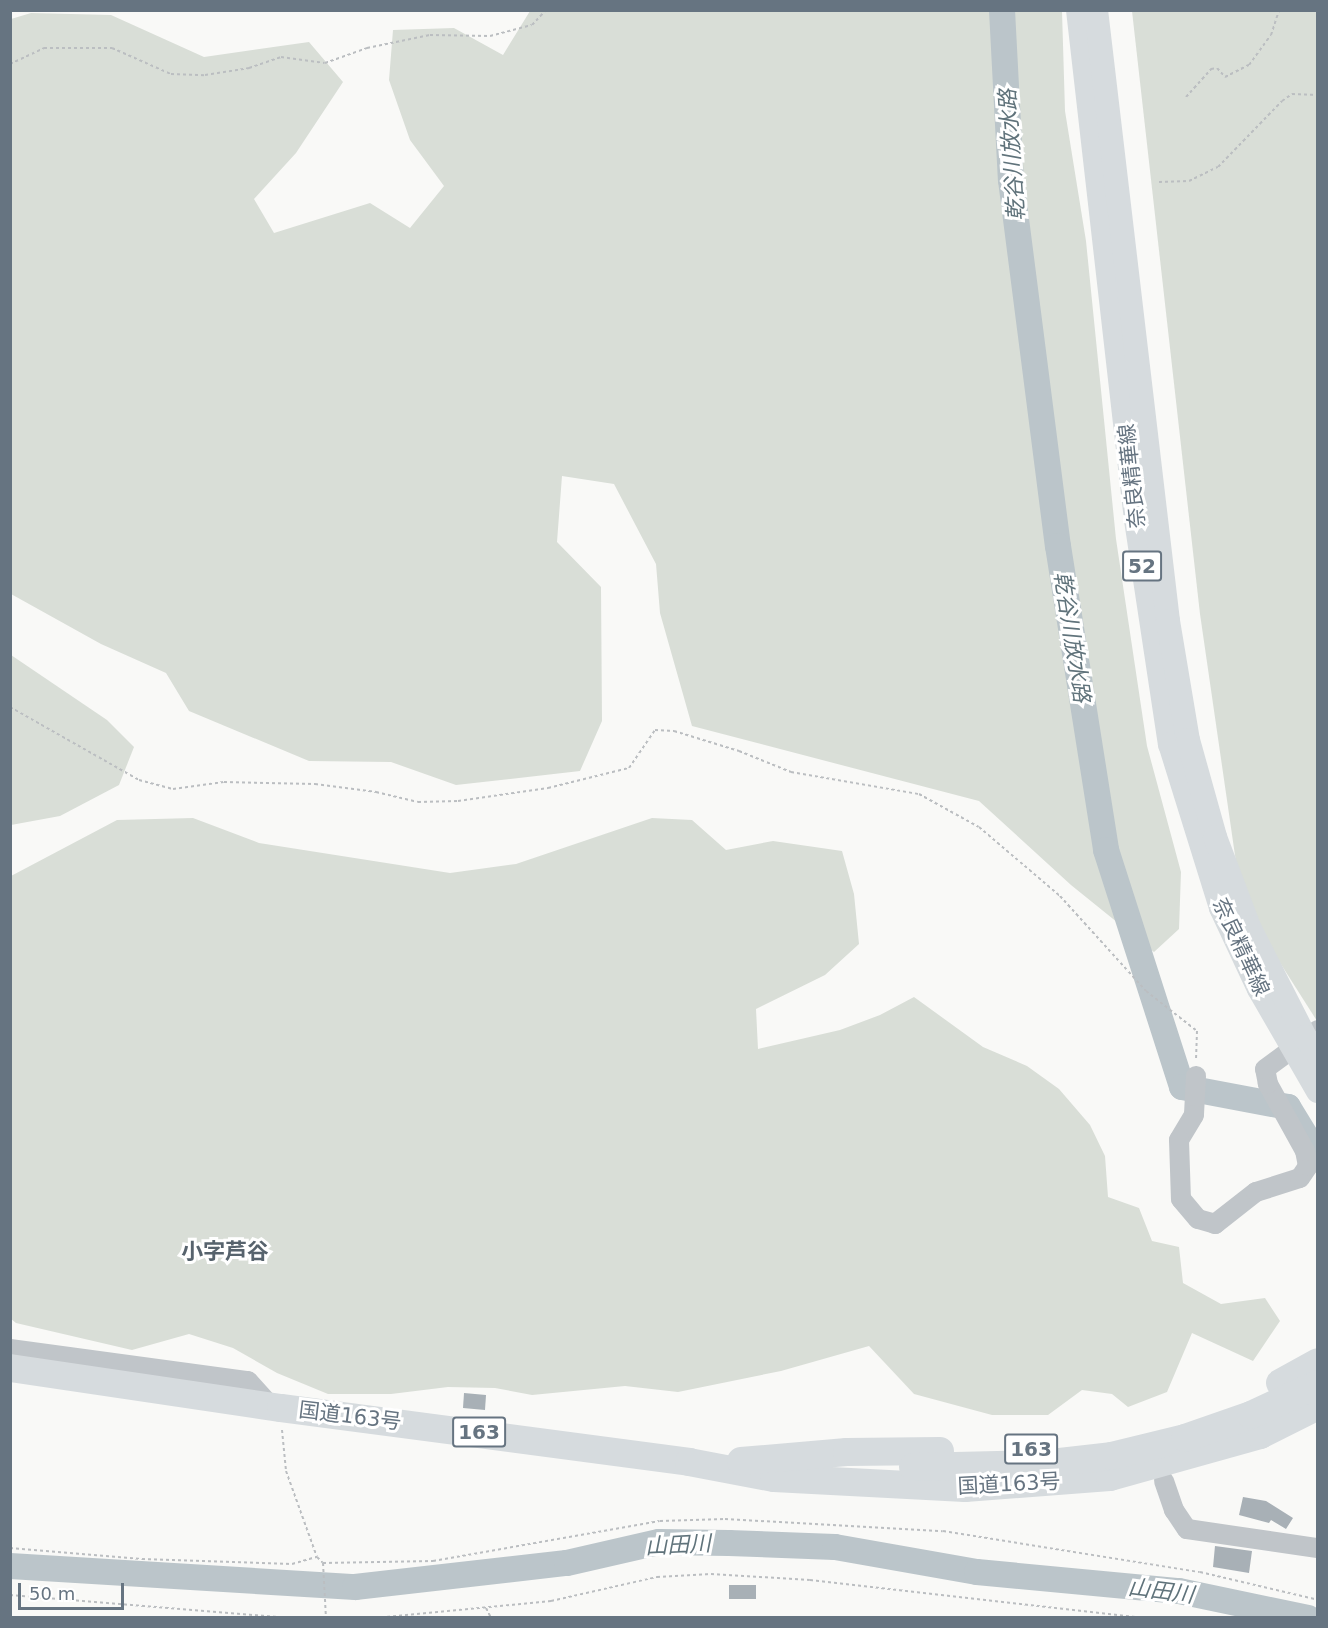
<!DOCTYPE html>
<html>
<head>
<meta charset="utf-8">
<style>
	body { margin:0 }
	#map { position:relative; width:1328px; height:1628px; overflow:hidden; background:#f9f9f7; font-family:"DejaVu Sans","Noto Sans JP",sans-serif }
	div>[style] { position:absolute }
	.green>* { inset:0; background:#d9ded7 }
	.river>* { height:26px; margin:-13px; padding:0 13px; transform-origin:13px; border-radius:13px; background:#bbc5ca }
	.building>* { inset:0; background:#a8b0b6 }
	.path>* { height:2px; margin-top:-1px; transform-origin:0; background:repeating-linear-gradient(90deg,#bbbec1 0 3px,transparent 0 6px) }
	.minor>* { height:20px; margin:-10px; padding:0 10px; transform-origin:10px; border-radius:10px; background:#c0c5c9 }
	.major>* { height:24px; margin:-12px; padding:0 12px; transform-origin:12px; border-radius:12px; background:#d6dbde }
	.highway>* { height:28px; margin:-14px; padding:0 14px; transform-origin:14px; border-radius:14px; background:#d6dbde }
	span { translate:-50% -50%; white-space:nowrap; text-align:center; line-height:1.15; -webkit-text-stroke:6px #fff; paint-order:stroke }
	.shield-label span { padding:2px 4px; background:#fff; border:2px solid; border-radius:4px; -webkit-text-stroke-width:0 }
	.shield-label { font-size:20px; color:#667481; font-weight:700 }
	.street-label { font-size:21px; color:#667481 }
	.water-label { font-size:22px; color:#60737b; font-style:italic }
	.neighbourhood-label { font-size:22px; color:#57636d; font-weight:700 }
	.frame { position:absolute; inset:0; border:12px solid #667481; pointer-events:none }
	.scale { position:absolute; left:18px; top:1583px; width:106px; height:27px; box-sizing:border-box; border:3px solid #667481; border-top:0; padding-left:8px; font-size:18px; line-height:21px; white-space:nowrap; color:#667481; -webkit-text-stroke:4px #fff; paint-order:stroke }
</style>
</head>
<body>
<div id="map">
	<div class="green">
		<div style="clip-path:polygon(530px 11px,1062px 11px,1065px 111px,1086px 241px,1116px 539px,1147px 746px,1181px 872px,1179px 929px,1154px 952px,1071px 885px,979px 801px,692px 726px,660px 613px,656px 564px,614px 484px,562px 476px,557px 542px,601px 587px,602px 721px,580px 771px,456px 785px,391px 762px,309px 761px,189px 711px,166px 673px,101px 644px,11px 594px,11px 19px,31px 13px,111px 15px,204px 57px,309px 42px,343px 82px,296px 153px,254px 199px,274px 233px,370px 203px,410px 228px,444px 186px,410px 140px,389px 80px,393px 30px,454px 28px,503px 55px)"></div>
		<div style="clip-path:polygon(1132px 11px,1317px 11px,1317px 1021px,1263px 936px,1238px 876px,1200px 614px)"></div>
		<div style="clip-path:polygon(11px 655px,107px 720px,134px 747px,119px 785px,60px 816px,11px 825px)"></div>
		<div style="clip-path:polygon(193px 818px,259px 843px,450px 873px,516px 864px,652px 818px,692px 820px,726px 850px,773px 841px,842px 851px,854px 894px,859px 944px,825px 975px,756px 1009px,758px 1049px,840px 1030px,880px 1015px,914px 997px,983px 1047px,1027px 1066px,1059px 1089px,1090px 1125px,1105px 1156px,1108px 1197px,1139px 1208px,1152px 1241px,1179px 1247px,1183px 1283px,1221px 1304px,1265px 1298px,1280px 1321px,1253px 1361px,1192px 1333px,1167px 1392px,1128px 1407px,1112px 1394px,1082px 1390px,1048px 1415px,992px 1415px,914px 1394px,869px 1346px,781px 1371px,678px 1392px,625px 1386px,532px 1395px,495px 1388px,448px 1387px,391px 1394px,328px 1394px,277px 1373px,233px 1348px,189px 1334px,132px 1350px,16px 1323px,10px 1318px,11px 876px,117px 820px)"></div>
	</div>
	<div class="river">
		<div style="left:1002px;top:10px;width:170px;rotate:87deg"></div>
		<div style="left:1011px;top:180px;width:369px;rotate:82.7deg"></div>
		<div style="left:1058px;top:546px;width:308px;rotate:81deg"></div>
		<div style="left:1106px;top:850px;width:249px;rotate:72.2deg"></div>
		<div style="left:1182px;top:1087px;width:108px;rotate:10.7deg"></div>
		<div style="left:1288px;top:1107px;width:57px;rotate:58.5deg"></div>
		<div style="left:10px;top:1566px;width:346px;rotate:3.5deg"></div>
		<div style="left:355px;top:1587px;width:213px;rotate:-6.5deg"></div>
		<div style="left:567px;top:1563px;width:94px;rotate:-12.9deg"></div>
		<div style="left:659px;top:1542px;width:70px;rotate:0.8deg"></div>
		<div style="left:729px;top:1543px;width:106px;rotate:2.2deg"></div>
		<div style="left:835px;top:1547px;width:144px;rotate:10deg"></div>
		<div style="left:977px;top:1572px;width:203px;rotate:5.4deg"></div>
		<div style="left:1179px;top:1591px;width:132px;rotate:11.8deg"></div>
	</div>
	<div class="building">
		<div style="clip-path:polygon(464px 1393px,486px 1395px,485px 1410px,463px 1408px)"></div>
		<div style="clip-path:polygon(1243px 1497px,1266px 1501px,1293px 1518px,1286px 1529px,1271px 1520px,1269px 1523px,1239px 1515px)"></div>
		<div style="clip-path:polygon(1215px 1546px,1252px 1551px,1249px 1573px,1213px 1567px)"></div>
		<div style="clip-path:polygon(729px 1585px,756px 1585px,756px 1599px,729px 1599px)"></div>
	</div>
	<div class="path">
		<div style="left:10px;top:64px;width:38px;rotate:-25deg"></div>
		<div style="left:44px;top:48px;width:68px"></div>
		<div style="left:112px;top:48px;width:64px;rotate:23.8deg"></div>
		<div style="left:171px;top:74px;width:34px;rotate:2deg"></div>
		<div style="left:205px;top:75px;width:45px;rotate:-9deg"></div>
		<div style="left:249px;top:68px;width:34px;rotate:-19deg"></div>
		<div style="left:281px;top:57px;width:44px;rotate:7.8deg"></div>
		<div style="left:325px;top:63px;width:45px;rotate:-19.7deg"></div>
		<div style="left:367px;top:48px;width:64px;rotate:-11.7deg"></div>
		<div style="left:430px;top:35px;width:60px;rotate:1deg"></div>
		<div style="left:490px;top:36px;width:43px;rotate:-14.7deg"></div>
		<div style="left:532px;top:25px;width:21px;rotate:-47deg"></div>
		<div style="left:1186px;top:97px;width:38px;rotate:-48deg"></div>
		<div style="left:1211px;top:69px;width:6px;rotate:-9deg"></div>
		<div style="left:1217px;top:68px;width:12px;rotate:48deg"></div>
		<div style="left:1225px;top:77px;width:27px;rotate:-27deg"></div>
		<div style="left:1249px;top:65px;width:37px;rotate:-54deg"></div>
		<div style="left:1271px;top:35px;width:26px;rotate:-72deg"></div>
		<div style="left:1159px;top:182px;width:30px;rotate:-2deg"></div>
		<div style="left:1189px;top:181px;width:32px;rotate:-26deg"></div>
		<div style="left:1218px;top:167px;width:92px;rotate:-45.9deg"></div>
		<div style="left:1282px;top:101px;width:12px;rotate:-35deg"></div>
		<div style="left:1292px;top:94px;width:26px;rotate:2deg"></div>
		<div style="left:10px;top:707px;width:148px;rotate:29.5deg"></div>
		<div style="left:139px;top:780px;width:35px;rotate:15deg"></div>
		<div style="left:173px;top:789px;width:51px;rotate:-7.8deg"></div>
		<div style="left:224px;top:782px;width:91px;rotate:1.3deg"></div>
		<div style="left:315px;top:784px;width:62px;rotate:7.5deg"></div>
		<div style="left:376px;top:792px;width:43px;rotate:13.4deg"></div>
		<div style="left:418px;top:802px;width:40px;rotate:-1.4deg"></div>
		<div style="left:458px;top:801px;width:91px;rotate:-8.2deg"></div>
		<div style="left:548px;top:788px;width:83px;rotate:-13.9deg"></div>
		<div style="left:629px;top:768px;width:46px;rotate:-55.6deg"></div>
		<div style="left:655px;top:730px;width:19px;rotate:3deg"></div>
		<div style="left:674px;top:731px;width:68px;rotate:17.1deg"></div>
		<div style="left:739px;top:751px;width:56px;rotate:22deg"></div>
		<div style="left:791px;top:772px;width:130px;rotate:9.8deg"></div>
		<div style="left:919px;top:794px;width:68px;rotate:28.8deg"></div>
		<div style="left:979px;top:827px;width:106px;rotate:40.4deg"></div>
		<div style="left:1060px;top:896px;width:128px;rotate:47.8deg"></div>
		<div style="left:1146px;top:991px;width:65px;rotate:38.1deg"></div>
		<div style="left:1197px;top:1031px;width:30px;rotate:92deg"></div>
		<div style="left:282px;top:1430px;width:41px;rotate:84.4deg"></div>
		<div style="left:286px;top:1471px;width:91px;rotate:70.2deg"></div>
		<div style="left:10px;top:1548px;width:132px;rotate:4.8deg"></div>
		<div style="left:142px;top:1559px;width:150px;rotate:1.9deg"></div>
		<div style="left:292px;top:1564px;width:26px;rotate:-16deg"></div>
		<div style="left:317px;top:1557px;width:8px;rotate:45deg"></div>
		<div style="left:323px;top:1563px;width:110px;rotate:-1deg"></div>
		<div style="left:433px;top:1561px;width:230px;rotate:-10deg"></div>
		<div style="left:660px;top:1521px;width:65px;rotate:-1.8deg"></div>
		<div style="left:725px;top:1519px;width:218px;rotate:3.2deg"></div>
		<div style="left:943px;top:1531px;width:260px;rotate:9.1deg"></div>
		<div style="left:1200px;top:1572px;width:121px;rotate:13.3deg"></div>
		<div style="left:323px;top:1563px;width:55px;rotate:86.9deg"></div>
		<div style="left:10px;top:1595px;width:278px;rotate:4.7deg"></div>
		<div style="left:486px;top:1608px;width:11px;rotate:63deg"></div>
		<div style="left:375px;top:1618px;width:177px;rotate:-5.5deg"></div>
		<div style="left:551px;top:1601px;width:109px;rotate:-12.8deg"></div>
		<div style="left:657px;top:1577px;width:54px;rotate:-3.2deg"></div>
		<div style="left:711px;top:1574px;width:99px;rotate:3.5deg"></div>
		<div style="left:810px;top:1580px;width:334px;rotate:6.5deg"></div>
	</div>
	<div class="minor">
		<div style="left:1196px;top:1076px;width:39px;rotate:93deg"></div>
		<div style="left:1194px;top:1115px;width:29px;rotate:121deg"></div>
		<div style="left:1179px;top:1140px;width:59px;rotate:88.1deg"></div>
		<div style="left:1181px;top:1199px;width:26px;rotate:50deg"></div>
		<div style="left:1198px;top:1219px;width:18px;rotate:16deg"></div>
		<div style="left:1215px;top:1224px;width:52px;rotate:-38deg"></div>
		<div style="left:1256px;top:1192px;width:46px;rotate:-17.7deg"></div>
		<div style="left:1300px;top:1178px;width:14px;rotate:-56deg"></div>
		<div style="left:1308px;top:1166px;width:15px;rotate:-101deg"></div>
		<div style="left:1305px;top:1151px;width:77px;rotate:-118.9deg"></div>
		<div style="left:1268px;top:1084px;width:15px;rotate:-101deg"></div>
		<div style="left:1265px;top:1069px;width:66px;rotate:-36.3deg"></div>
		<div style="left:10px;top:1349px;width:240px;rotate:7.7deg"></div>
		<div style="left:248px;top:1381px;width:31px;rotate:48deg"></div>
		<div style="left:1164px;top:1481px;width:31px;rotate:71deg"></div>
		<div style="left:1174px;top:1510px;width:23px;rotate:56deg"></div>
		<div style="left:1187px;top:1529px;width:132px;rotate:8.3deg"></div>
	</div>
	<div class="major">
		<div style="left:1078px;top:10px;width:513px;rotate:83.51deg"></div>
		<div style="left:1136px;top:520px;width:227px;rotate:81.4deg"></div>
		<div style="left:1170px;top:744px;width:172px;rotate:72.7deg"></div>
		<div style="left:1221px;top:908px;width:89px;rotate:64.9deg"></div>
		<div style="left:1259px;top:989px;width:118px;rotate:60deg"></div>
		<div style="left:1096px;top:10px;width:615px;rotate:83.28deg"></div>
		<div style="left:1168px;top:621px;width:121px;rotate:80.5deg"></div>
		<div style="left:1188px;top:740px;width:101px;rotate:74.4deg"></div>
		<div style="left:1215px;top:837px;width:96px;rotate:69.3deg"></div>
		<div style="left:1249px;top:927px;width:123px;rotate:63deg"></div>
		<div style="left:1305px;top:1037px;width:21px;rotate:53deg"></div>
	</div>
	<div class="highway">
		<div style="left:10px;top:1368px;width:274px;rotate:8.4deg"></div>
		<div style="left:281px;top:1408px;width:412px;rotate:7.5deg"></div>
		<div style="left:689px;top:1462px;width:86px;rotate:10.7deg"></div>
		<div style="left:774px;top:1478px;width:191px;rotate:3deg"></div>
		<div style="left:965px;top:1488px;width:145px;rotate:-4.3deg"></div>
		<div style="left:1110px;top:1477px;width:156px;rotate:-15.6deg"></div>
		<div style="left:1260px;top:1435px;width:65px;rotate:-26.6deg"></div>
		<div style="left:1280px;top:1383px;width:43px;rotate:-28.9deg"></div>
		<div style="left:741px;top:1461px;width:106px;rotate:-4.9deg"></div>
		<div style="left:847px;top:1452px;width:93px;rotate:-0.6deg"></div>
		<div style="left:913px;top:1467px;width:129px;rotate:-1.3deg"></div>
		<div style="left:1042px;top:1464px;width:69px;rotate:-6.6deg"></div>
		<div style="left:1111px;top:1456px;width:76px;rotate:-13.7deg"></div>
		<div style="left:1185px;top:1438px;width:70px;rotate:-19.2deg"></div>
		<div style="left:1251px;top:1415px;width:74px;rotate:-24.8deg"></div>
	</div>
	<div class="shield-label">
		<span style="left:1142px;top:566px">52</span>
		<span style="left:479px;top:1432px">163</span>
		<span style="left:1031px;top:1449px">163</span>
	</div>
	<div class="street-label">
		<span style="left:1132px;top:476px;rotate:-96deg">奈良精華線</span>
		<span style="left:1241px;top:947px;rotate:65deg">奈良精華線</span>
		<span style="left:350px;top:1416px;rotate:7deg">国道163号</span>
		<span style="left:1009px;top:1484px;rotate:-3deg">国道163号</span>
	</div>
	<div class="water-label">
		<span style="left:1012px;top:155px;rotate:-94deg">乾谷川放水路</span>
		<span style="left:1072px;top:637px;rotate:81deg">乾谷川放水路</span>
		<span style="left:678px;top:1545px;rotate:-3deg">山田川</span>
		<span style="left:1161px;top:1591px;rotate:7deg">山田川</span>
	</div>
	<div class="neighbourhood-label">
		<span style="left:225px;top:1252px">小字芦谷</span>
	</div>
	<div class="frame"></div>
	<div class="scale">50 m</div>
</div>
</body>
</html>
